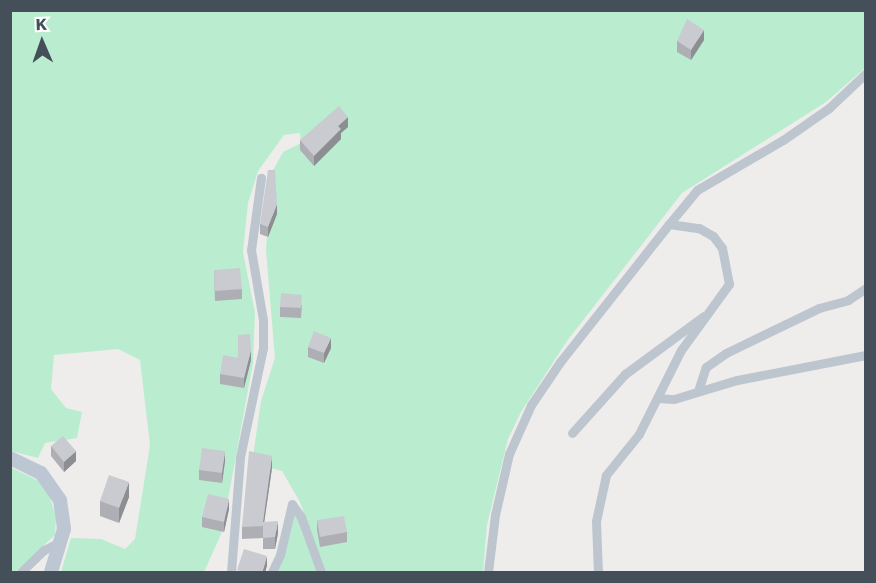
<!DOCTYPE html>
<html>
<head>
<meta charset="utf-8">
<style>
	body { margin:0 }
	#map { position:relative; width:876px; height:583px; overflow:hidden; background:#efecec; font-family:"Golos Text",sans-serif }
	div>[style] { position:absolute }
	.green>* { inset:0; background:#baedd0 }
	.street>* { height:9px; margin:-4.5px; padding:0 4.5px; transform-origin:4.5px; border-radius:4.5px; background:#bdc6cf }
	.secondary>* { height:14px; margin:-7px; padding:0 7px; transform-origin:7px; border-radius:7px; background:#bdc7d3 }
	.wall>* { inset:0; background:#adafb4 }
	.shaded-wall>* { inset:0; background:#8d8e92 }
	.building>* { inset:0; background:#c9cbd1 }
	span { translate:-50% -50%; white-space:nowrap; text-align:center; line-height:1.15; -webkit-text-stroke:6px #fff; paint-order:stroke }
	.frame { position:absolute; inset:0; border:12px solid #454f59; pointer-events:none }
	.north { position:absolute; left:12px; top:12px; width:60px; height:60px; -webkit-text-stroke:4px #fff; paint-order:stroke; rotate:358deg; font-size:16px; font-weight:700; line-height:24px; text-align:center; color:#454f59 }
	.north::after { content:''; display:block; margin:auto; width:21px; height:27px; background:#454f59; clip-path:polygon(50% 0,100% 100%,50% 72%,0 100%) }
</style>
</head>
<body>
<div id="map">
	<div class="green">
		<div style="clip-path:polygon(11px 11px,865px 11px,865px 68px,826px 102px,682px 193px,567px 341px,521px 412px,508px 439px,487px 525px,483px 572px,325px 572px,300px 502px,282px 471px,252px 463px,261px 401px,275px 358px,266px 250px,271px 174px,283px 152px,301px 143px,300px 133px,284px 135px,258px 171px,248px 203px,243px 252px,255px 313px,253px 363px,222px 532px,204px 572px,61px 572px,71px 538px,101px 539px,125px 549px,135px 539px,150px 445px,140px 360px,118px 349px,54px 355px,51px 389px,66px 408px,82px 412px,77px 438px,45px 443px,38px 458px,11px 451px)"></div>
		<div style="clip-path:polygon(10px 467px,37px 480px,48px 491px,56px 517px,55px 535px,15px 572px,10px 572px)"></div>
		<div style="clip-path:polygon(290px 515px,296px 515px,317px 572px,277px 572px,286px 550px)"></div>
	</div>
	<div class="street">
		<div style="left:669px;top:224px;width:44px;rotate:-50.5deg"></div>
		<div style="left:697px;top:190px;width:99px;rotate:-30.2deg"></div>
		<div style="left:783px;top:140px;width:56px;rotate:-34.8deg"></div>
		<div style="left:829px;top:108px;width:51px;rotate:-43.4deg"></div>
		<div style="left:698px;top:391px;width:25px;rotate:-72deg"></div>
		<div style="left:706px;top:367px;width:24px;rotate:-35deg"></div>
		<div style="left:726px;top:353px;width:103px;rotate:-25.8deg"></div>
		<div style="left:819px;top:308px;width:30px;rotate:-15deg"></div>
		<div style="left:848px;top:300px;width:22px;rotate:-34deg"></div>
		<div style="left:658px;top:398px;width:16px;rotate:4deg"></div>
		<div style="left:674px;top:399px;width:66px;rotate:-16.8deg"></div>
		<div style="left:737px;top:380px;width:131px;rotate:-11deg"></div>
		<div style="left:572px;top:433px;width:79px;rotate:-48.1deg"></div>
		<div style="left:625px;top:374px;width:98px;rotate:-36.3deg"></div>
		<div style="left:21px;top:572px;width:32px;rotate:-44deg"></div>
		<div style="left:44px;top:550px;width:20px;rotate:-27deg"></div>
		<div style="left:231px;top:572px;width:115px;rotate:-85.5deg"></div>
		<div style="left:240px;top:457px;width:111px;rotate:-78.1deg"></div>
		<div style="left:263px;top:348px;width:28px;rotate:-90deg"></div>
		<div style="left:263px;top:320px;width:71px;rotate:-99.7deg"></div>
		<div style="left:251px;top:250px;width:73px;rotate:-82.1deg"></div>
		<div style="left:272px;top:572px;width:19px;rotate:-65deg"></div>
		<div style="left:280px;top:555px;width:52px;rotate:-76.8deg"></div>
		<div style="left:292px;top:504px;width:16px;rotate:55deg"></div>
		<div style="left:301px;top:517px;width:59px;rotate:70deg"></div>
		<div style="left:488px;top:572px;width:57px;rotate:-83deg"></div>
		<div style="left:495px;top:515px;width:63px;rotate:-77.1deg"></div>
		<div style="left:509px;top:454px;width:54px;rotate:-65.8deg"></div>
		<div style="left:531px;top:405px;width:52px;rotate:-56deg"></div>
		<div style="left:560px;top:362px;width:176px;rotate:-51.7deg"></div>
		<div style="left:669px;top:224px;width:30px;rotate:8deg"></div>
		<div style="left:699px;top:228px;width:16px;rotate:30deg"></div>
		<div style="left:713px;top:236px;width:15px;rotate:53deg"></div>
		<div style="left:722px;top:248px;width:37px;rotate:79deg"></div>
		<div style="left:729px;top:284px;width:82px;rotate:126deg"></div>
		<div style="left:681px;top:350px;width:94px;rotate:116.6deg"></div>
		<div style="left:639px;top:434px;width:53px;rotate:128.8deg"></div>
		<div style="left:606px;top:475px;width:47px;rotate:102.3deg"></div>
		<div style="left:596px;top:521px;width:51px;rotate:87.8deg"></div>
	</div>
	<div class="secondary">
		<div style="left:10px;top:458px;width:34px;rotate:26deg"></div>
		<div style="left:41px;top:473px;width:33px;rotate:55deg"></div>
		<div style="left:60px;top:500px;width:29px;rotate:82deg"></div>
		<div style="left:64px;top:529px;width:45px;rotate:106.8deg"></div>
	</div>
	<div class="wall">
		<div style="clip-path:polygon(704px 40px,691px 60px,677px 52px,677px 41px)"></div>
		<div style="clip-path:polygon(348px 127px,341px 133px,341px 139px,314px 166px,300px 150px,300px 140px)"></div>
		<div style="clip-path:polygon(277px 214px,268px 237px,260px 234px,260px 224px)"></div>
		<div style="clip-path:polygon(214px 270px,242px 289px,242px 299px,215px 301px)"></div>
		<div style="clip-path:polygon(302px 305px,301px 318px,280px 317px,280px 307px)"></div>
		<div style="clip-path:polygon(308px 347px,331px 348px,324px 363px,308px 357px)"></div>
		<div style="clip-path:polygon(238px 358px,251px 360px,244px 388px,220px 384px,220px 374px)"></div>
		<div style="clip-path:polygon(51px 446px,76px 461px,64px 472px,51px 456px)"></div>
		<div style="clip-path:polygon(225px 461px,222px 483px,199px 480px,199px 470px)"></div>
		<div style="clip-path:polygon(272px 468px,264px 522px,278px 533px,275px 549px,263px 549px,263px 538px,242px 539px,242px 527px)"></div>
		<div style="clip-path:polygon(129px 497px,119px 523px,100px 516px,100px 501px)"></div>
		<div style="clip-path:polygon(229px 509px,224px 532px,202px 527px,202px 517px)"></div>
		<div style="clip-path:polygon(317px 520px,347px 532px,347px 542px,320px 547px,317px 530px)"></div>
	</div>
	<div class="shaded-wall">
		<div style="clip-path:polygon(704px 30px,704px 40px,691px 60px,691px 50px)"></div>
		<div style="clip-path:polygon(348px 117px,348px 127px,341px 133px,341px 139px,314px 166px,314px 156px,338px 126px)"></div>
		<div style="clip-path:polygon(277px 204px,277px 214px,268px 237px,268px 227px)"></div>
		<div style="clip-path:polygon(331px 338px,331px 348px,324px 363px,324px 353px)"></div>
		<div style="clip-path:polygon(251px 350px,251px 360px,244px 388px,244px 378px)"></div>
		<div style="clip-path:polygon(76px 451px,76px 461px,64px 472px,64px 462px)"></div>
		<div style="clip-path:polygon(225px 451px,225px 461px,222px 483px,222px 473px)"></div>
		<div style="clip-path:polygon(272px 456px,272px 468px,263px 531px,263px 522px)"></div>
		<div style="clip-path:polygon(129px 482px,129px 497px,119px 523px,119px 508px)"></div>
		<div style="clip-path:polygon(229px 499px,229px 509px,224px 532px,224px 522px)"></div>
		<div style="clip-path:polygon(278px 521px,278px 533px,275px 549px,275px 537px)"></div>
		<div style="clip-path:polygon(267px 556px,267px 566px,265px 573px,262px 573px)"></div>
	</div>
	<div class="building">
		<div style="clip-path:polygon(687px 19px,704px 30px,691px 50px,677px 41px)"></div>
		<div style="clip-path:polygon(339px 106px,348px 117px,338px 126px,341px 129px,314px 156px,300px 140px)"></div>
		<div style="clip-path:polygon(268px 170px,275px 170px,277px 204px,268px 227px,260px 224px)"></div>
		<div style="clip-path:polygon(240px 268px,242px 289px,215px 291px,214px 270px)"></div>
		<div style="clip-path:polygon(281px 293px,302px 295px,301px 308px,280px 307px)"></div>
		<div style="clip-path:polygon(314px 331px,331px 338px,324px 353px,308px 347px)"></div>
		<div style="clip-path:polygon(250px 334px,251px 350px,244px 378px,220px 374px,223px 355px,238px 358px,238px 335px)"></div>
		<div style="clip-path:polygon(63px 436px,76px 451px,64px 462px,51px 446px)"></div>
		<div style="clip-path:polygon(202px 448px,225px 451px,222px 473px,199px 470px)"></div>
		<div style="clip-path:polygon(249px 451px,272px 456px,263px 522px,278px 521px,275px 537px,263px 538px,263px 526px,242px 527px)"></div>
		<div style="clip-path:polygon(109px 475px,129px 482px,119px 508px,100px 501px)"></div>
		<div style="clip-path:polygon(208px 494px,229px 499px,224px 522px,202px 517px)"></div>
		<div style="clip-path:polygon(344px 516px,347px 532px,320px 537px,317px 520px)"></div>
		<div style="clip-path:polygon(244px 549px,267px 556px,262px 573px,247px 573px,237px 570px)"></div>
	</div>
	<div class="frame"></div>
	<div class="north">K</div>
</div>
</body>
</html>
